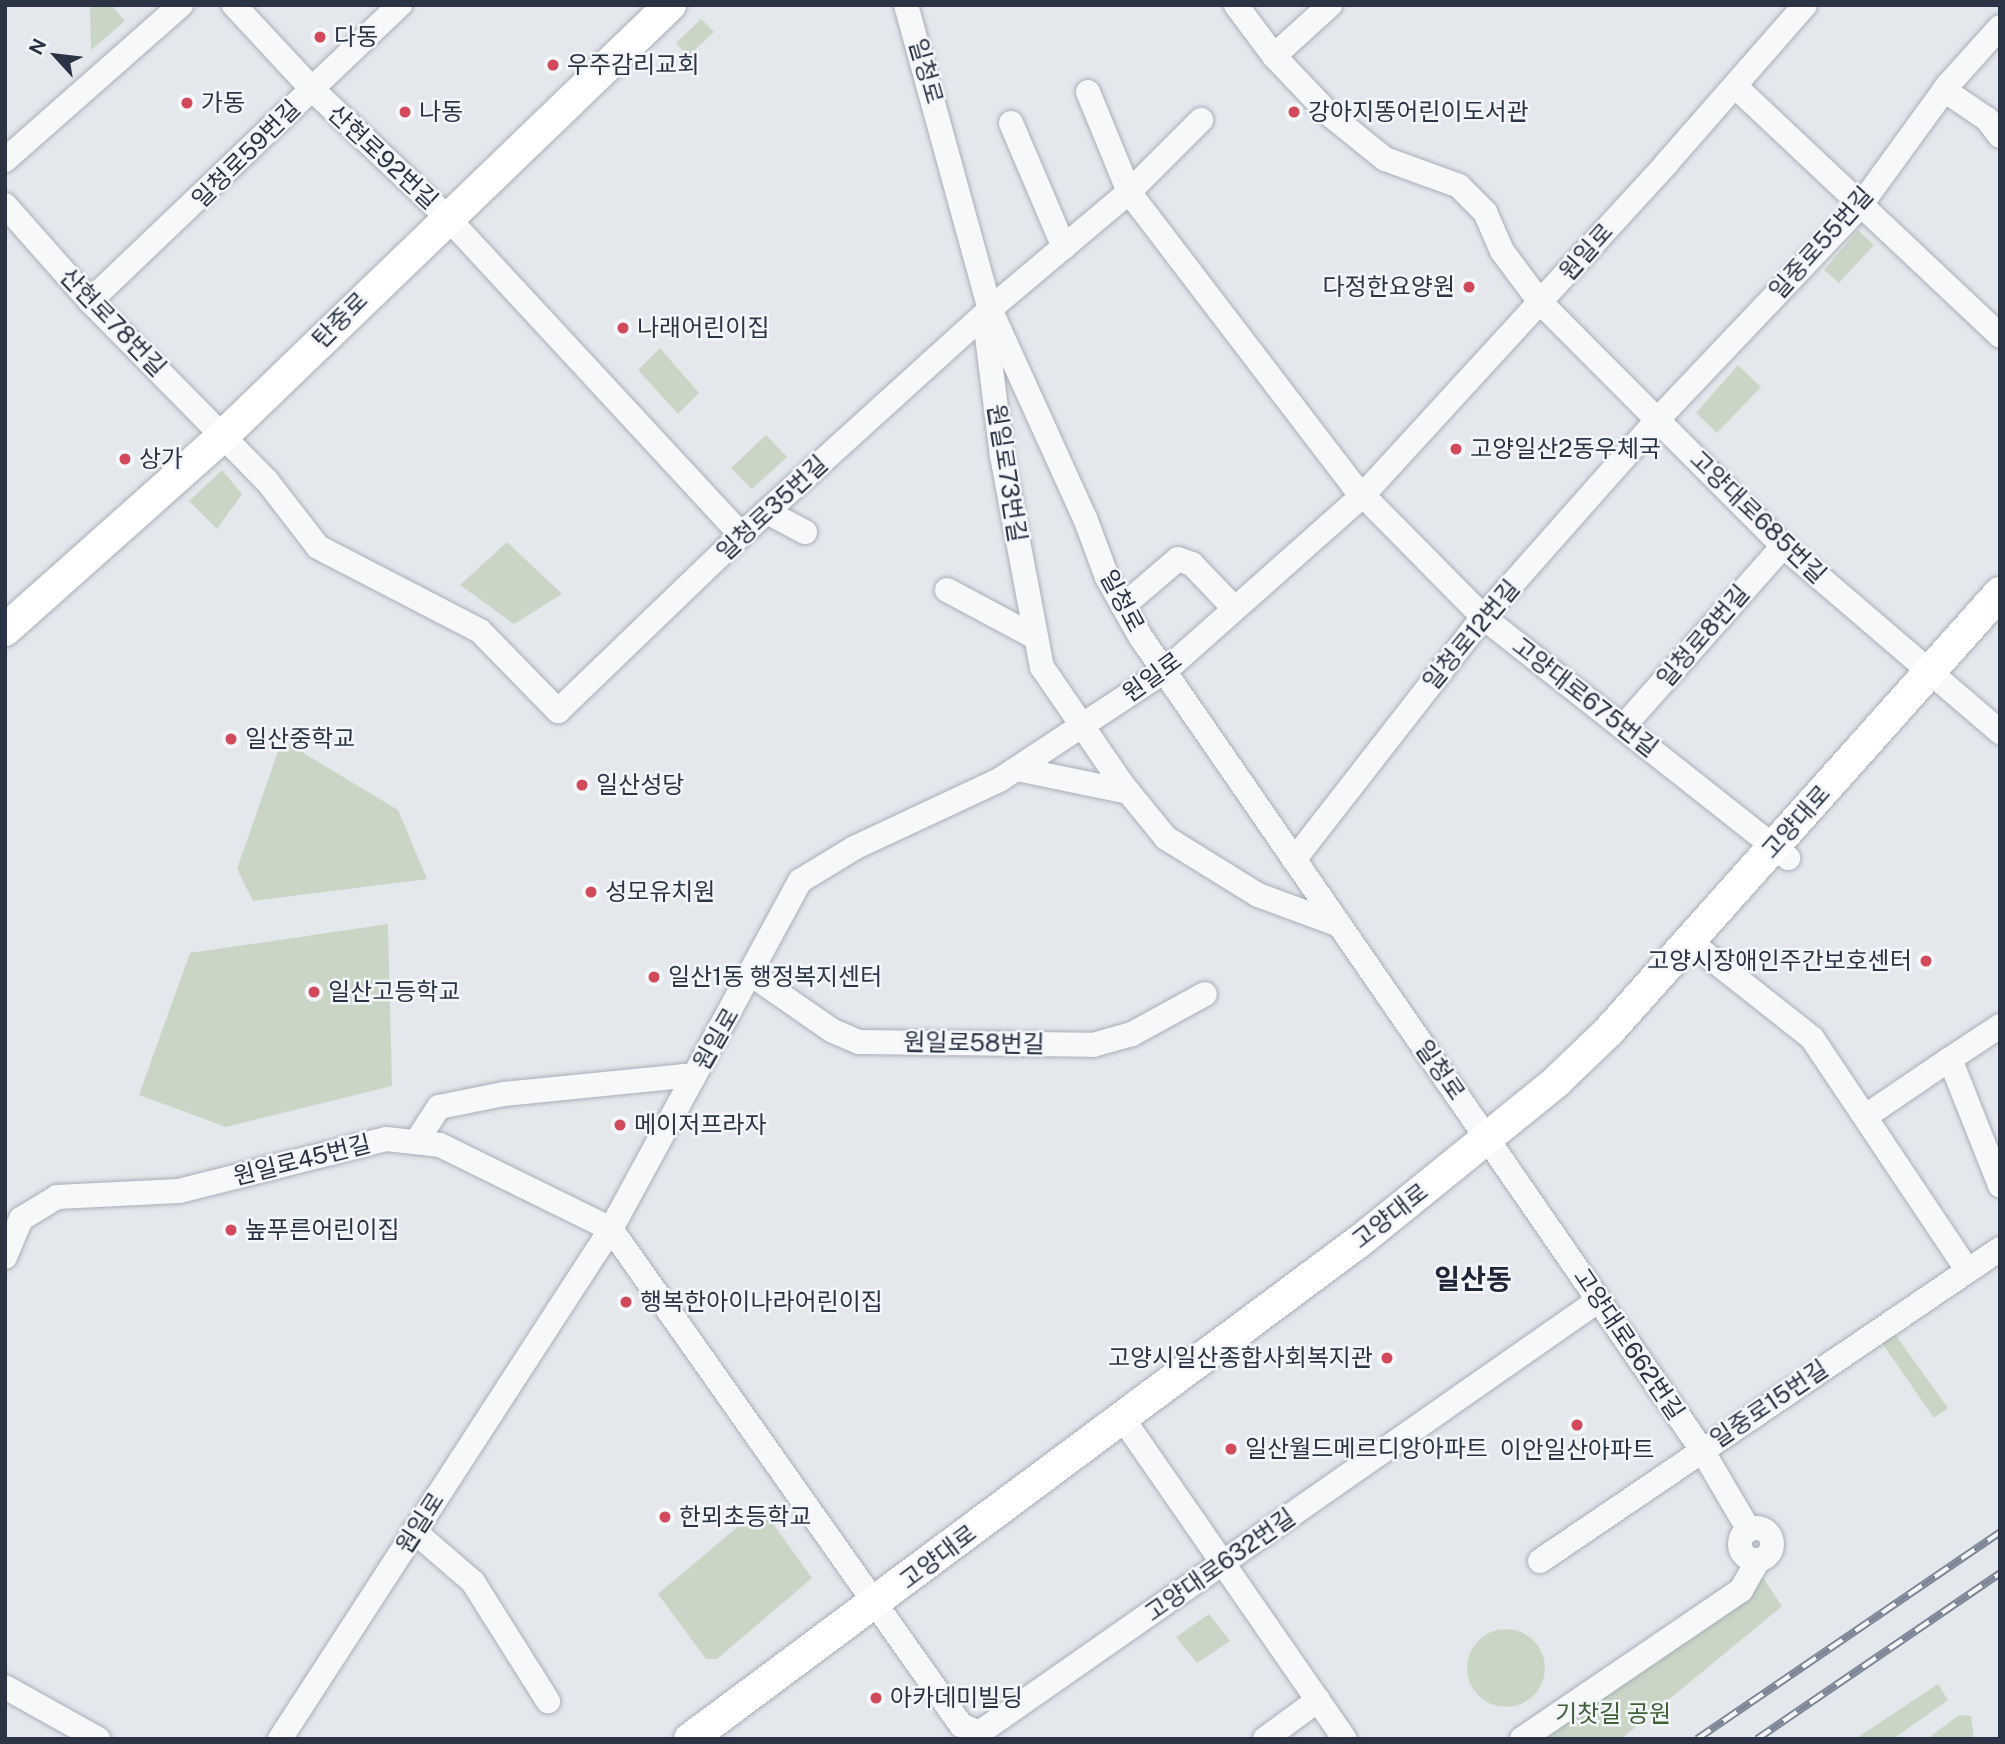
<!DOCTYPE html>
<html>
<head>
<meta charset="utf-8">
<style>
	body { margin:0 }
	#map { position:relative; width:2005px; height:1744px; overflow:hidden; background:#e4e7ec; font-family:"Public Sans","Noto Sans KR",sans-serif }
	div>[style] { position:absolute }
	.green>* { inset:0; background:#c9d6c5 }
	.round { border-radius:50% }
	.roads { filter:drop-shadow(0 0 2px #a9aeb7) drop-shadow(0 0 2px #a9aeb7) }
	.minor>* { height:24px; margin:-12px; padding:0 12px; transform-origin:12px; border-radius:12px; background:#f7f8fa }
	.minor>.ring { margin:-12px; padding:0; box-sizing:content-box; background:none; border:24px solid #f7f8fa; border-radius:50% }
	.major>* { height:32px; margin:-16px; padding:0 16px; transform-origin:16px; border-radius:16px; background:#fff }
	.rail>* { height:8px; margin-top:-4px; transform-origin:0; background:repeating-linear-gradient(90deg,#f4f6f9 0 16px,#7d8696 0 32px); box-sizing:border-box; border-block:2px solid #7d8696 }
	.dots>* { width:19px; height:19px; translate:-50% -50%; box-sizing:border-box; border:4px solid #f4f6f9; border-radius:50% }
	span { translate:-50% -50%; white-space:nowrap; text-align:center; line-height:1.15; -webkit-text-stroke:5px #f4f6f9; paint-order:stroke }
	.poi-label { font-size:24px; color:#2b3445 }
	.left { translate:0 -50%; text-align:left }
	.right { translate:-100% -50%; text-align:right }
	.street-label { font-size:24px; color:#2b3445 }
	.park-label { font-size:24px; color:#3f6138 }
	.quarter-label { font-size:28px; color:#1d2536; font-weight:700 }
	.frame { position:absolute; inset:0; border:7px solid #2b3445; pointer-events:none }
	.north { position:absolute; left:21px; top:21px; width:70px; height:70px; -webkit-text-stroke:5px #f4f6f9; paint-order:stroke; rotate:297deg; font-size:19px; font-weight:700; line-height:28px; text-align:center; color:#2b3445 }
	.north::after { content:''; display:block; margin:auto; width:24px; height:32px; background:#2b3445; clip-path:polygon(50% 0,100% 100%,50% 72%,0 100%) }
</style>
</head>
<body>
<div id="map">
	<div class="green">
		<div style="clip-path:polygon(90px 5px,113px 7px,125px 21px,91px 50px)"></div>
		<div style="clip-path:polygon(701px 19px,714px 32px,688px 56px,676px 43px)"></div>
		<div style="clip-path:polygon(1858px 230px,1874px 245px,1839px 283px,1824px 270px)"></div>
		<div style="clip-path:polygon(660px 348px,699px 393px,678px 414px,638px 370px)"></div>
		<div style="clip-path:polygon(1738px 365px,1761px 387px,1717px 433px,1696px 413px)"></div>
		<div style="clip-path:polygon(766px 435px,787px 457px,752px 489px,731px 468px)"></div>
		<div style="clip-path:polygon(222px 470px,242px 494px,217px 529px,189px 501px)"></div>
		<div style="clip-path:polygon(507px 542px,562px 594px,514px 624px,460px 585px)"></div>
		<div style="clip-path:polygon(282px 740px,398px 810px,427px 879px,253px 901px,237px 869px)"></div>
		<div style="clip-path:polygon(388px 924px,392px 1086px,226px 1127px,139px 1095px,190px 953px)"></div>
		<div style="clip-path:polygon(1894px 1333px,1948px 1408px,1934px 1418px,1882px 1343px)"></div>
		<div style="clip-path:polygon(761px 1507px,812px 1578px,717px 1659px,706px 1659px,658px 1594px)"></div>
		<div style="clip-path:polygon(1762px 1576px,1782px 1606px,1621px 1739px,1535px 1739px)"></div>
		<div style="clip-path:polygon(1209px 1614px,1230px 1641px,1197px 1663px,1176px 1637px)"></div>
		<div class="round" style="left:1467px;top:1629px;width:78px;height:78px"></div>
		<div style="clip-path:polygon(1938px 1684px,1948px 1700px,1893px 1739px,1855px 1739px)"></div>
		<div style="clip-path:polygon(1959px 1715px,1971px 1716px,1974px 1739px,1927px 1739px)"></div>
	</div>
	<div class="roads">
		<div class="minor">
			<div style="left:234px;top:5px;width:115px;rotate:47.1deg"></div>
			<div style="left:312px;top:89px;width:185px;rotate:43.5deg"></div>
			<div style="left:446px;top:216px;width:434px;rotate:47.2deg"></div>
			<div style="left:906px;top:5px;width:315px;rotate:74.6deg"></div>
			<div style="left:990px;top:309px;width:230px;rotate:65.6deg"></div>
			<div style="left:1085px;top:518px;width:63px;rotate:69.6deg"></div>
			<div style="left:1107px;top:577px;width:68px;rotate:60.8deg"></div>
			<div style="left:1140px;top:636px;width:989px;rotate:55.38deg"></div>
			<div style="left:1702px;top:1450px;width:93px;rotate:59.6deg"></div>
			<div style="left:1236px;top:5px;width:64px;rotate:53.3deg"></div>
			<div style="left:1274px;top:56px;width:80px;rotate:46.5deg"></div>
			<div style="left:1329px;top:114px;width:72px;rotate:38.8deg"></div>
			<div style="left:1385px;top:159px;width:79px;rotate:20deg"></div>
			<div style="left:1459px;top:186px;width:37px;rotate:45deg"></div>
			<div style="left:1485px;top:212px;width:43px;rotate:66.4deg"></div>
			<div style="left:1502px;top:251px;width:64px;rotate:53.3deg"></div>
			<div style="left:1540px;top:302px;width:344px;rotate:45.1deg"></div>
			<div style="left:1783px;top:546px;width:286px;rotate:40.6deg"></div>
			<div style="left:1274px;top:56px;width:76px;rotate:-42.3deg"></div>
			<div style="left:1735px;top:86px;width:364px;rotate:43.3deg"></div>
			<div style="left:1944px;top:90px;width:52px;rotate:34deg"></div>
			<div style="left:1987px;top:119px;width:21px;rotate:53deg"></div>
			<div style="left:1088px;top:92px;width:108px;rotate:67.7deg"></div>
			<div style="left:1129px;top:192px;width:369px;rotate:52.6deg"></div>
			<div style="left:1353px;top:485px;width:185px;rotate:45.4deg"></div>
			<div style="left:1483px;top:617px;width:389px;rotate:38.3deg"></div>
			<div style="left:1011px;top:123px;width:135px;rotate:66.9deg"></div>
			<div style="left:5px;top:160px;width:235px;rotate:-41.4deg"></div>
			<div style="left:5px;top:205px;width:128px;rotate:48.5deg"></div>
			<div style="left:90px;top:301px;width:252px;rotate:45.5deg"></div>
			<div style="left:267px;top:481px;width:83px;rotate:52.3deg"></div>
			<div style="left:318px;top:547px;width:182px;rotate:27.4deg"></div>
			<div style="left:480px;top:631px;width:112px;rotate:45.7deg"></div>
			<div style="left:558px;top:711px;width:254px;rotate:-43.9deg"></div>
			<div style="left:741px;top:535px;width:336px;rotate:-42.2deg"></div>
			<div style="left:990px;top:309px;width:182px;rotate:-40.1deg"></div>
			<div style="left:1129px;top:192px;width:102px;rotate:-45deg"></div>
			<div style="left:90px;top:301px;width:429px;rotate:-43.7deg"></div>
			<div style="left:989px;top:313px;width:23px;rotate:95deg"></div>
			<div style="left:987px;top:336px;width:121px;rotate:82.9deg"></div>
			<div style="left:1002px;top:456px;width:215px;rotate:79.3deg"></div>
			<div style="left:1042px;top:667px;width:142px;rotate:55.6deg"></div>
			<div style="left:1122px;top:784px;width:70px;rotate:50.8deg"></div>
			<div style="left:1166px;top:838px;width:108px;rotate:31.8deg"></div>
			<div style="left:1258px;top:895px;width:84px;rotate:20.2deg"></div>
			<div style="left:767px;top:512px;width:43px;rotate:27.8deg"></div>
			<div style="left:947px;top:590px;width:98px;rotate:28.1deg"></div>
			<div style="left:1123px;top:606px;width:72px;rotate:-40.5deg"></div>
			<div style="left:1178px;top:559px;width:15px;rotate:20deg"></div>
			<div style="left:1192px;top:564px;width:61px;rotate:46.3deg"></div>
			<div style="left:1623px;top:727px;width:242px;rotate:-48.5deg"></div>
			<div style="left:1017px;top:769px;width:114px;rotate:11.6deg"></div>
			<div style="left:1294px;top:860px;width:308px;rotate:-52.1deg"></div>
			<div style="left:1483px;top:617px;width:266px;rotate:-48.5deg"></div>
			<div style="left:1659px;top:418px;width:292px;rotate:-46.5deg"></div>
			<div style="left:1860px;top:206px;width:150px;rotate:-54deg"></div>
			<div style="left:1948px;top:85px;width:78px;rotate:-48.1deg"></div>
			<div style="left:1688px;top:940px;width:158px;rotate:38.3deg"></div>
			<div style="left:1812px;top:1038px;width:280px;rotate:56.2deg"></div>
			<div style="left:752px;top:975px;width:98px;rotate:34.7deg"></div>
			<div style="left:833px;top:1031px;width:28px;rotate:23deg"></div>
			<div style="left:859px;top:1042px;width:234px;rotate:0.7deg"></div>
			<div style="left:1093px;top:1045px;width:41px;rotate:-15.8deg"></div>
			<div style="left:1132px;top:1034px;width:83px;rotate:-28.7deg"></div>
			<div style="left:1950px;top:1059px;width:60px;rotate:-33.4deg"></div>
			<div style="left:1866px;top:1116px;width:102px;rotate:-34.2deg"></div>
			<div style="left:1950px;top:1059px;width:136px;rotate:68.4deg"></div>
			<div style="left:416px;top:1142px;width:42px;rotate:-56.7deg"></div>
			<div style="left:439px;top:1107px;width:66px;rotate:-11.3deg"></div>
			<div style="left:504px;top:1094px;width:180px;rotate:-5.7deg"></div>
			<div style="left:683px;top:1076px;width:10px;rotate:17deg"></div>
			<div style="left:5px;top:1257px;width:41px;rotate:-67.2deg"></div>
			<div style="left:21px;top:1219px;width:42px;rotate:-31.4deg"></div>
			<div style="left:57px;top:1197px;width:122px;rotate:-2.8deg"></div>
			<div style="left:179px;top:1191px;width:213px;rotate:-14.1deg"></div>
			<div style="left:386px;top:1139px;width:54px;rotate:6.3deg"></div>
			<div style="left:440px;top:1145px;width:191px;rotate:26.2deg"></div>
			<div style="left:611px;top:1229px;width:607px;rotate:54.79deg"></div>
			<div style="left:961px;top:1725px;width:20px;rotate:24deg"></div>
			<div style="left:979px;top:1733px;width:756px;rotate:-34.93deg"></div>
			<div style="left:1130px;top:1429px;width:377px;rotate:55.3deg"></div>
			<div class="ring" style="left:1740px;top:1528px;width:8px;height:8px"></div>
			<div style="left:414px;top:1531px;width:78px;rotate:40.8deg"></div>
			<div style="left:473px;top:1582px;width:141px;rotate:57.8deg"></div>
			<div style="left:1540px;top:1561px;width:556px;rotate:-34.15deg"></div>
			<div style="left:5px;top:1687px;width:107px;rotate:29.2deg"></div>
			<div style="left:280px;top:1739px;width:608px;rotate:-57.02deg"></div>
			<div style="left:611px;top:1229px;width:396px;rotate:-61.5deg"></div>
			<div style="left:800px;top:881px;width:63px;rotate:-31.4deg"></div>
			<div style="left:854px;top:848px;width:162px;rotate:-25.1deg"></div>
			<div style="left:1001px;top:779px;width:196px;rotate:-33.4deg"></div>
			<div style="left:1165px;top:671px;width:265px;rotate:-41.6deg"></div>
			<div style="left:1363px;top:495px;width:449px;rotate:-47.5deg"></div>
			<div style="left:1666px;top:164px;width:211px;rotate:-48.8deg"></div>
			<div style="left:1265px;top:1739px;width:66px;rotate:-36.3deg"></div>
			<div style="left:1522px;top:1739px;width:265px;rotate:-34.2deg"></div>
			<div style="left:1741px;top:1590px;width:34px;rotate:-60deg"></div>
		</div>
		<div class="major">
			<div style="left:5px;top:630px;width:293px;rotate:-41.7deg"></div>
			<div style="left:224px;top:435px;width:620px;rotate:-43.95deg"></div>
			<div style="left:690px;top:1739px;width:836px;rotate:-36.64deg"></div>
			<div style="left:1361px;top:1240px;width:252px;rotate:-39deg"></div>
			<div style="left:1557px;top:1081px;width:71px;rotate:-43.9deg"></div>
			<div style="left:1608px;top:1032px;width:589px;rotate:-48.24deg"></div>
		</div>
	</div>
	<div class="rail">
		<div style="left:1697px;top:1739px;width:367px;rotate:-34.3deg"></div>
		<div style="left:1757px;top:1739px;width:294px;rotate:-34.3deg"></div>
	</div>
	<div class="dots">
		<div style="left:320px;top:37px;background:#d1495b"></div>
		<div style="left:553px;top:65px;background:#d1495b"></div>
		<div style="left:187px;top:103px;background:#d1495b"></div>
		<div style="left:405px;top:112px;background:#d1495b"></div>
		<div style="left:1294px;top:112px;background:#d1495b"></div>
		<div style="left:1469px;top:287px;background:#d1495b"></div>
		<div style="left:623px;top:328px;background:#d1495b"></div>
		<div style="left:1456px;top:449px;background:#d1495b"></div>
		<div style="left:125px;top:459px;background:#d1495b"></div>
		<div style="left:231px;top:739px;background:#d1495b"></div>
		<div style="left:582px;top:785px;background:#d1495b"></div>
		<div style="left:591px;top:892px;background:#d1495b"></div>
		<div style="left:1926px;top:961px;background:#d1495b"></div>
		<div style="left:654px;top:977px;background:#d1495b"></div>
		<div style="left:314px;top:992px;background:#d1495b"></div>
		<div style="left:620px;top:1125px;background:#d1495b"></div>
		<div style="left:231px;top:1230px;background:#d1495b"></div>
		<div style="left:626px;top:1302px;background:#d1495b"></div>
		<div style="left:1387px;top:1358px;background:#d1495b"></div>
		<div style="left:1577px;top:1425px;background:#d1495b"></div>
		<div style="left:1231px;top:1449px;background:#d1495b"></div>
		<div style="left:665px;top:1517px;background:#d1495b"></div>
		<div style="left:876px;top:1698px;background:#d1495b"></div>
	</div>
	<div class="poi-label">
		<span class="left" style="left:334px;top:37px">다동</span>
		<span class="left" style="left:567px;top:65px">우주감리교회</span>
		<span class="left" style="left:201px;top:103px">가동</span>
		<span class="left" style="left:419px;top:112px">나동</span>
		<span class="left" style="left:1308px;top:112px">강아지똥어린이도서관</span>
		<span class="right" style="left:1455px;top:287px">다정한요양원</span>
		<span class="left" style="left:637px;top:328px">나래어린이집</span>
		<span class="left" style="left:1470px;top:449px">고양일산2동우체국</span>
		<span class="left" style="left:139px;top:459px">상가</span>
		<span class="left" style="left:245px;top:739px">일산중학교</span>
		<span class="left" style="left:596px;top:785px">일산성당</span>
		<span class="left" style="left:605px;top:892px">성모유치원</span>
		<span class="right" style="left:1912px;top:961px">고양시장애인주간보호센터</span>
		<span class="left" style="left:668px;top:977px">일산1동 행정복지센터</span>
		<span class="left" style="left:328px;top:992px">일산고등학교</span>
		<span class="left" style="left:634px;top:1125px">메이저프라자</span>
		<span class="left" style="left:245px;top:1230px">높푸른어린이집</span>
		<span class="left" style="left:640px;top:1302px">행복한아이나라어린이집</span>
		<span class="right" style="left:1373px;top:1358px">고양시일산종합사회복지관</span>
		<span class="left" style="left:1245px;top:1449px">일산월드메르디앙아파트</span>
		<span style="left:1577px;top:1450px">이안일산아파트</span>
		<span class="left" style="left:679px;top:1517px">한뫼초등학교</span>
		<span class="left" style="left:890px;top:1698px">아카데미빌딩</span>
	</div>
	<div class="street-label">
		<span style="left:926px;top:71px;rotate:74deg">일청로</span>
		<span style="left:246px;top:154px;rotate:-45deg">일청로59번길</span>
		<span style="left:383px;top:157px;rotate:43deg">산현로92번길</span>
		<span style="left:1821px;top:243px;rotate:-48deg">일중로55번길</span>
		<span style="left:1586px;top:252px;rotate:-48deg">원일로</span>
		<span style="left:340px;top:320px;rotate:-45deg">탄중로</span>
		<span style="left:113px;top:322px;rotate:46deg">산현로78번길</span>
		<span style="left:1007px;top:473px;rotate:81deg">원일로73번길</span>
		<span style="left:772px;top:508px;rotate:-43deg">일청로35번길</span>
		<span style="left:1758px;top:517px;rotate:44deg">고양대로685번길</span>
		<span style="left:1122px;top:601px;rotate:62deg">일청로</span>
		<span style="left:1471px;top:635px;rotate:-50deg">일청로12번길</span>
		<span style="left:1703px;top:636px;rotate:-49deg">일청로8번길</span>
		<span style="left:1152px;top:677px;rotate:-36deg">원일로</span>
		<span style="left:1585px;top:697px;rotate:38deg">고양대로675번길</span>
		<span style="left:1796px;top:822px;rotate:-48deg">고양대로</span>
		<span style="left:716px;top:1039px;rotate:-60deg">원일로</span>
		<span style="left:974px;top:1043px;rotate:1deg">원일로58번길</span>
		<span style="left:1440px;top:1070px;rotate:55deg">일청로</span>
		<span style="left:302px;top:1160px;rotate:-14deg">원일로45번길</span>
		<span style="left:1390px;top:1216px;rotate:-38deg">고양대로</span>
		<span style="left:1629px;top:1344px;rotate:56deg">고양대로662번길</span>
		<span style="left:1769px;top:1404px;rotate:-34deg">일중로15번길</span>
		<span style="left:420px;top:1523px;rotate:-57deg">원일로</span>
		<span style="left:938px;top:1557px;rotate:-37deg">고양대로</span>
		<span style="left:1220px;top:1565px;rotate:-35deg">고양대로632번길</span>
	</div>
	<div class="park-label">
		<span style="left:1613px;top:1714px">기찻길 공원</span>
	</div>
	<div class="quarter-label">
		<span style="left:1473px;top:1279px">일산동</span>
	</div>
	<div class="frame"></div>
	<div class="north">N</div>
</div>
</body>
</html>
